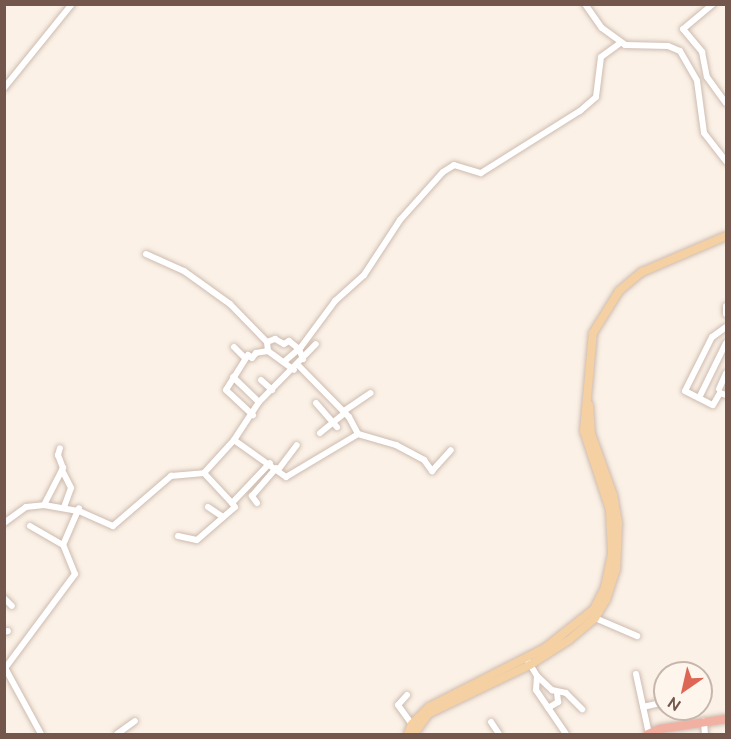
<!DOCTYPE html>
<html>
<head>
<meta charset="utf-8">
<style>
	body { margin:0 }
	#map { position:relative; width:731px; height:739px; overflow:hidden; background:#fbf1e6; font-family:Ubuntu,sans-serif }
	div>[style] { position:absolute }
	.roads { filter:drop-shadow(0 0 2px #cebbb0) drop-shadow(0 0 2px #cebbb0) }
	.minor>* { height:6px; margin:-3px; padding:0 3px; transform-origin:3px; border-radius:3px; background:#fff }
	.major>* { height:8px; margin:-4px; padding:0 4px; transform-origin:4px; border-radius:4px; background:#f5d0a3 }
	.highway>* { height:8px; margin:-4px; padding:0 4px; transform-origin:4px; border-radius:4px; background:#f1b0a1 }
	span { translate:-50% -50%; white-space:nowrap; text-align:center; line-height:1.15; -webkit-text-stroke:4.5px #fef6ec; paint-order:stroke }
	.frame { position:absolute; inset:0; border:6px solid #73574d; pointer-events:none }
	.north { position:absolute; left:653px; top:661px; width:60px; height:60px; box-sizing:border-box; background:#fef6ec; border:2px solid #c6b6ac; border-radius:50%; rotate:214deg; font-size:16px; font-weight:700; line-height:24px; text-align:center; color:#73574d }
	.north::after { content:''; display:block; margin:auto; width:21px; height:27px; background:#dd6754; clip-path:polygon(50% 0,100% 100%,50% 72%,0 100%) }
</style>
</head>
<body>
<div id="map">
	<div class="roads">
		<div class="minor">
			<div style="left:585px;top:4px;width:29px;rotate:55deg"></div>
			<div style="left:602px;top:28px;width:29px;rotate:36deg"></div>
			<div style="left:625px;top:45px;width:43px;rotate:1.3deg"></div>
			<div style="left:668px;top:46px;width:13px;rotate:23deg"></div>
			<div style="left:680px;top:51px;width:34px;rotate:60deg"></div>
			<div style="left:697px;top:81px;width:52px;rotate:82.3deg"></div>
			<div style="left:704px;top:133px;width:36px;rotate:52deg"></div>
			<div style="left:713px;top:4px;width:39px;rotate:140deg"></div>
			<div style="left:683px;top:29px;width:30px;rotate:50deg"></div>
			<div style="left:702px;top:52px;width:25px;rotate:79deg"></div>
			<div style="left:707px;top:77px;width:32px;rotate:54deg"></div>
			<div style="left:4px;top:88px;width:108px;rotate:-51deg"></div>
			<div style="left:146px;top:254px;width:42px;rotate:24.1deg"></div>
			<div style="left:184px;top:271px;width:57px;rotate:35.7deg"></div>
			<div style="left:230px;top:304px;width:53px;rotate:45.8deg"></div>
			<div style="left:267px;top:342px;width:9px;rotate:84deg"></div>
			<div style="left:268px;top:351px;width:12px;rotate:171deg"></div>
			<div style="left:256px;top:353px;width:6px;rotate:129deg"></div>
			<div style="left:252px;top:358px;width:5px;rotate:-143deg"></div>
			<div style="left:248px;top:355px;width:41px;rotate:122.2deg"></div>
			<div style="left:226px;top:390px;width:37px;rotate:43deg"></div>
			<div style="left:726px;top:306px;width:8px;rotate:90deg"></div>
			<div style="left:726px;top:327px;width:17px;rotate:144deg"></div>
			<div style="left:712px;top:337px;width:60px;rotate:116.6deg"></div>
			<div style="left:685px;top:391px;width:31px;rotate:27deg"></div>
			<div style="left:713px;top:405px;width:14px;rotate:-60deg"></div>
			<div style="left:720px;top:393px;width:6px;rotate:18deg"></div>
			<div style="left:267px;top:342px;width:9px;rotate:-21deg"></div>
			<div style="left:275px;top:339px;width:10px;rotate:29deg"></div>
			<div style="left:284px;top:344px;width:6px;rotate:-31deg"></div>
			<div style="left:289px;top:341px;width:13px;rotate:39deg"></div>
			<div style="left:299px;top:349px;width:11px;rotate:68deg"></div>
			<div style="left:234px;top:347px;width:16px;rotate:45deg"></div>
			<div style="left:268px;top:351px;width:32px;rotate:36deg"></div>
			<div style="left:285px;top:361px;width:21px;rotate:-41deg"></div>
			<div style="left:301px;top:347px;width:57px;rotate:-53.5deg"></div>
			<div style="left:335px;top:301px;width:39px;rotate:-42deg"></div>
			<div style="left:364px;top:275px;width:66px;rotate:-56.8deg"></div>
			<div style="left:400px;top:220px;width:64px;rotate:-48.1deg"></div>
			<div style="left:443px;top:172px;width:13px;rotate:-32deg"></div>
			<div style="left:454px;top:165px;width:28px;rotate:17deg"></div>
			<div style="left:481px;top:173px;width:117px;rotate:-32.1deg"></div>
			<div style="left:580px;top:111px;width:21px;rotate:-41deg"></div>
			<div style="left:596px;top:97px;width:40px;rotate:-82.9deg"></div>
			<div style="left:601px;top:57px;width:24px;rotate:-36deg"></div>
			<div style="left:298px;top:365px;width:73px;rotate:45.6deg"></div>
			<div style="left:349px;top:417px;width:19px;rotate:62deg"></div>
			<div style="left:233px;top:377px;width:36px;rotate:44deg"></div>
			<div style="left:261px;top:380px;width:15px;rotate:42deg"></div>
			<div style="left:719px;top:389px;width:17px;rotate:-66deg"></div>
			<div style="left:699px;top:398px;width:61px;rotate:-63.9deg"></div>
			<div style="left:316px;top:403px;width:32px;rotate:49deg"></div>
			<div style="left:344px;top:411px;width:32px;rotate:-34deg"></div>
			<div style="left:320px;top:433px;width:32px;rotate:-39deg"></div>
			<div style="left:234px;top:440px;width:64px;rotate:35.4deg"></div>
			<div style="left:286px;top:477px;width:84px;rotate:-30.8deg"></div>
			<div style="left:358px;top:434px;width:40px;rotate:16deg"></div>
			<div style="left:396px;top:445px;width:32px;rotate:28deg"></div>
			<div style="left:424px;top:460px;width:14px;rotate:54deg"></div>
			<div style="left:432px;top:471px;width:28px;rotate:-48deg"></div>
			<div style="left:62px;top:470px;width:20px;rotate:63deg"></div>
			<div style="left:71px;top:488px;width:20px;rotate:110deg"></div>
			<div style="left:278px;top:470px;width:31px;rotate:-53deg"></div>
			<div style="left:204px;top:473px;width:45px;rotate:-47.7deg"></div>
			<div style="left:234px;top:440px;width:45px;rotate:-56.7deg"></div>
			<div style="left:259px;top:402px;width:81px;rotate:-45.5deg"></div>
			<div style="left:257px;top:503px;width:9px;rotate:-126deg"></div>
			<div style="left:252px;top:496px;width:37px;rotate:-49deg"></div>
			<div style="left:44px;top:505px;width:42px;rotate:-62.8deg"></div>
			<div style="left:63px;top:468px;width:14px;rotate:-111deg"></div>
			<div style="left:58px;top:455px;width:7px;rotate:-74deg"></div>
			<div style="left:208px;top:507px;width:18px;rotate:34deg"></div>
			<div style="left:4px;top:523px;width:27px;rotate:-36deg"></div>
			<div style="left:26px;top:507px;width:18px;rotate:-6deg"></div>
			<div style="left:44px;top:505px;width:36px;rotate:10deg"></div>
			<div style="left:79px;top:511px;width:37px;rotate:24deg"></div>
			<div style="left:113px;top:526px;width:77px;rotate:-40.8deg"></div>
			<div style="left:171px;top:476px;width:33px;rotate:-5deg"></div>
			<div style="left:204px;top:473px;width:41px;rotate:47deg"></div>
			<div style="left:232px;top:503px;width:55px;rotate:-46.5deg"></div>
			<div style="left:30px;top:526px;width:38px;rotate:30deg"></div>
			<div style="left:178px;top:536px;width:19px;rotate:12deg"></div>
			<div style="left:197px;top:540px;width:50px;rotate:-41deg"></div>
			<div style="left:235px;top:507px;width:5px;rotate:-127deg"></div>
			<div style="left:4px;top:598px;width:11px;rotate:45deg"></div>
			<div style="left:595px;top:618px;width:46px;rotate:23.2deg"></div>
			<div style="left:4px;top:632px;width:4px;rotate:-14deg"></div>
			<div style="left:528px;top:661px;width:17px;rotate:59deg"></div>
			<div style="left:537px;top:676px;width:14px;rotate:94deg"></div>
			<div style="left:536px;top:690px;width:53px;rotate:55.7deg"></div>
			<div style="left:4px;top:666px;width:77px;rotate:61.4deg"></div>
			<div style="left:6px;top:667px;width:116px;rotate:-53.4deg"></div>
			<div style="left:75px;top:574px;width:31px;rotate:-112deg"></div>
			<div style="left:63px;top:545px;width:40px;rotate:-66.6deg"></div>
			<div style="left:636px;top:674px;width:61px;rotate:77.8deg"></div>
			<div style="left:537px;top:676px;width:21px;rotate:43deg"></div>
			<div style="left:552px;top:690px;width:14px;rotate:12deg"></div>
			<div style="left:566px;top:693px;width:23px;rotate:45deg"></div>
			<div style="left:407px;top:695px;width:13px;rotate:132deg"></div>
			<div style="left:398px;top:705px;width:24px;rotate:54deg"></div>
			<div style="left:643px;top:707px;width:23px;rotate:-13deg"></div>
			<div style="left:548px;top:708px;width:12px;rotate:-31deg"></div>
			<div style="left:558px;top:702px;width:9px;rotate:-96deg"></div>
			<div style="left:704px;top:721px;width:13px;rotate:86deg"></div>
			<div style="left:491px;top:722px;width:14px;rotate:56deg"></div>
			<div style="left:117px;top:734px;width:22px;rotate:-36deg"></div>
		</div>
		<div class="major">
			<div style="left:408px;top:734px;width:11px;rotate:-68deg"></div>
			<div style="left:412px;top:724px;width:24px;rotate:-45deg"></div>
			<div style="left:429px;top:707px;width:130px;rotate:-27deg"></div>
			<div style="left:545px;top:648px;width:63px;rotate:-38.5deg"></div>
			<div style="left:594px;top:609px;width:25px;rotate:-63deg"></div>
			<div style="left:605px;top:587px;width:35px;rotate:-78deg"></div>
			<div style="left:612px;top:553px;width:43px;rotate:-92.7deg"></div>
			<div style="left:610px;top:510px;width:83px;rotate:-108.2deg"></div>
			<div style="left:584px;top:431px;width:98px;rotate:-84.8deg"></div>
			<div style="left:593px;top:333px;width:49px;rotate:-58.2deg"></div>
			<div style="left:619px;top:291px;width:30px;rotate:-40deg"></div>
			<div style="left:642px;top:272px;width:91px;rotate:-23.2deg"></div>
			<div style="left:414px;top:734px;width:24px;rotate:-55deg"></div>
			<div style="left:428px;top:714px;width:113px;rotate:-25.7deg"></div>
			<div style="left:530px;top:665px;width:46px;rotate:-32.7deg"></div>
			<div style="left:569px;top:640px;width:34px;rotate:-40deg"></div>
			<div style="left:595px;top:618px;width:21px;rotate:-59deg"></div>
			<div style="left:606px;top:600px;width:33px;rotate:-72deg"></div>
			<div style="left:616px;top:569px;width:46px;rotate:-87.5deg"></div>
			<div style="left:618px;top:523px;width:28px;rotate:-100deg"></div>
			<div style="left:613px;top:495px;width:65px;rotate:-109.8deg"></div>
			<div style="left:591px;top:434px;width:29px;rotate:-94deg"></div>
		</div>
		<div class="highway">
			<div style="left:648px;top:734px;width:13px;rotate:-23deg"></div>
			<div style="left:660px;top:729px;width:67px;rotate:-8.6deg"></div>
		</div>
	</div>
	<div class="frame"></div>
	<div class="north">N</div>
</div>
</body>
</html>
